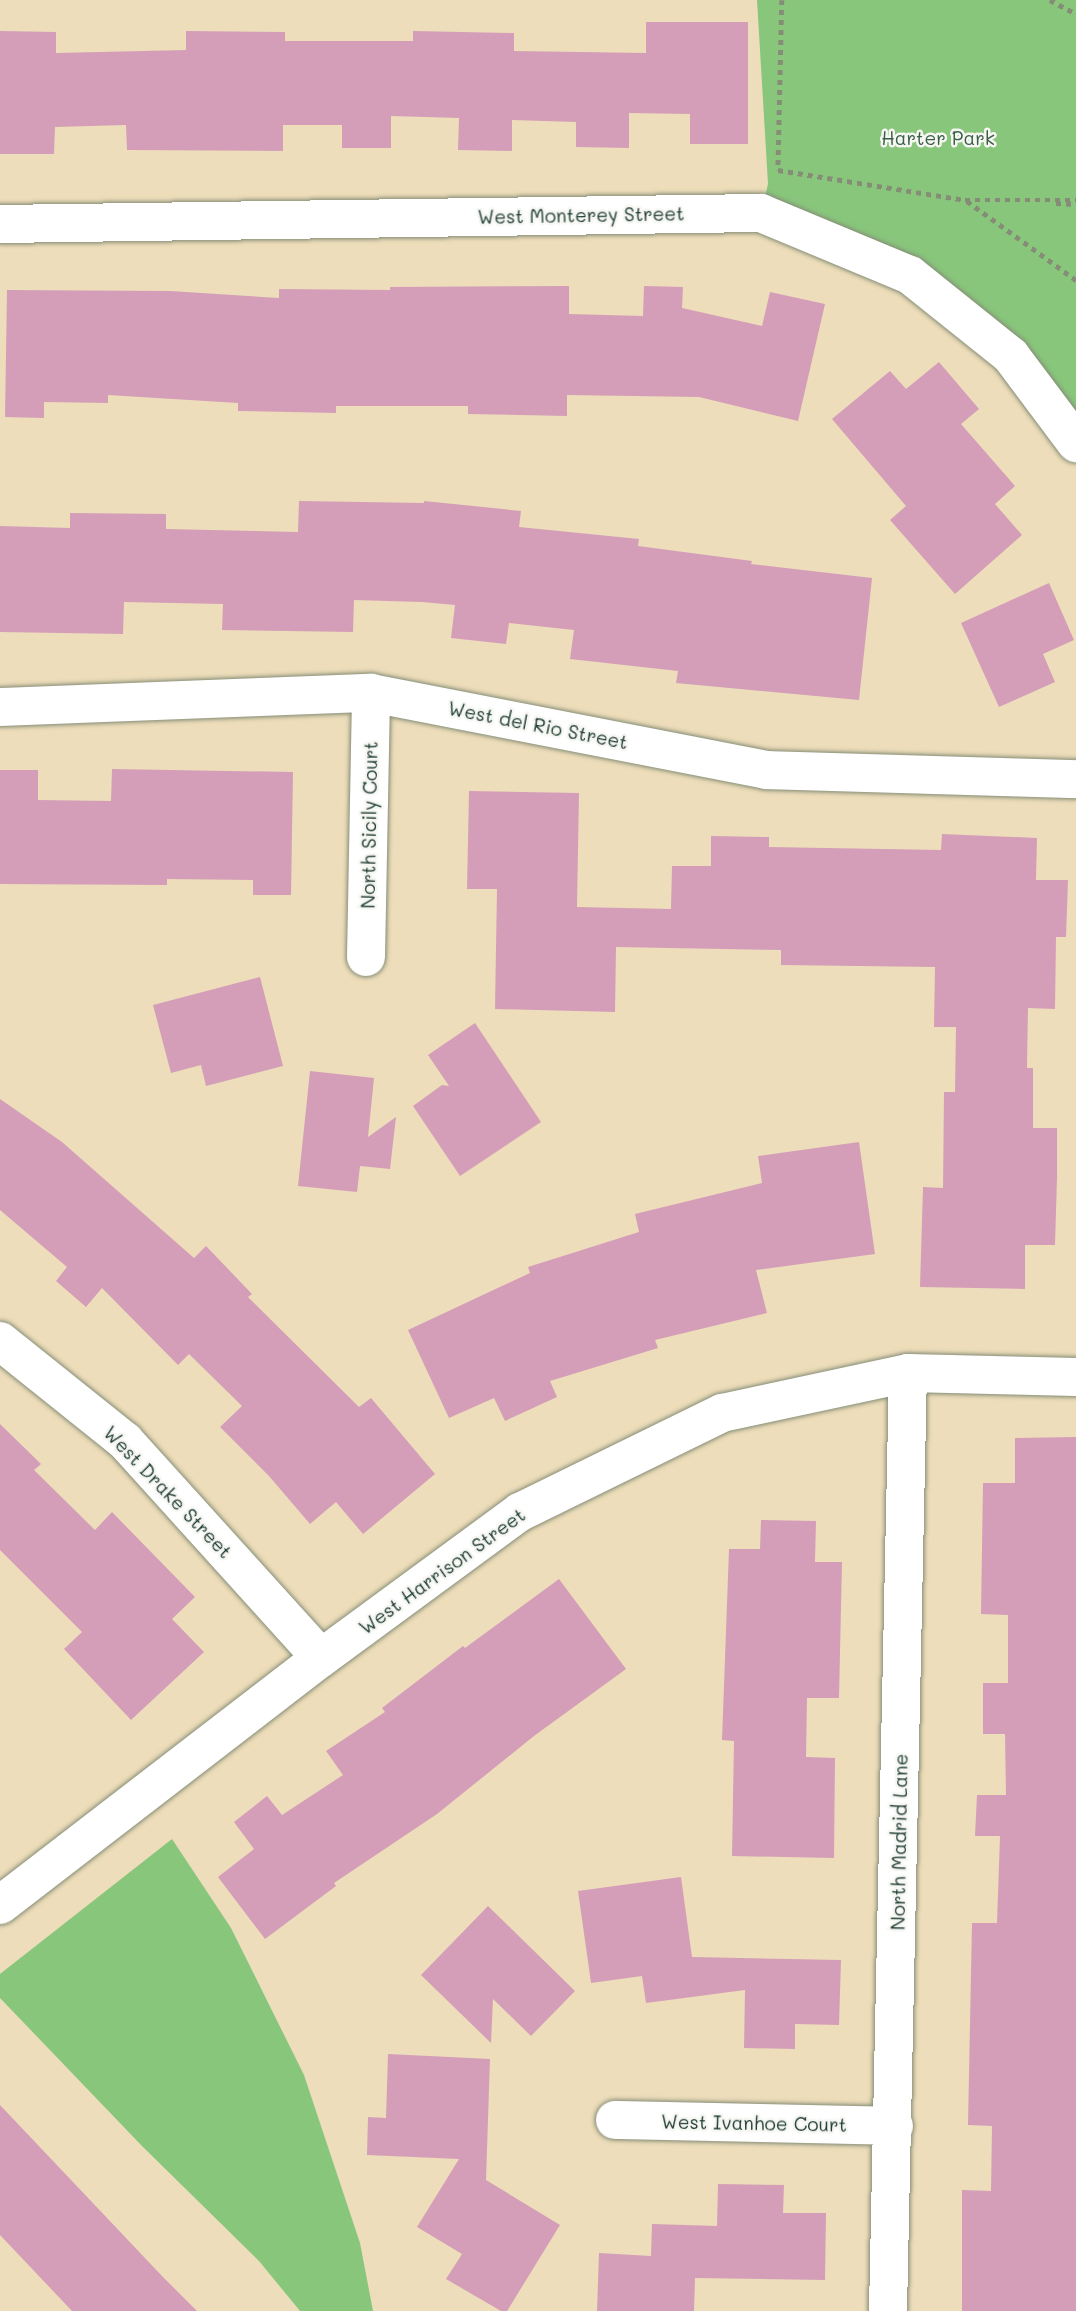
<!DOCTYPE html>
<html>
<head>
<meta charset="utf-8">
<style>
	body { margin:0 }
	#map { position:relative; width:1076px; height:2311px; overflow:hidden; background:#edddba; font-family:Mali,sans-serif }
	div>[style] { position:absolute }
	.green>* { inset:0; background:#88c67c }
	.building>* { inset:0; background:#d49eb8 }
	.path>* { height:4.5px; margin-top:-2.25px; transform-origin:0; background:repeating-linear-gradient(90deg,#868d77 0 5px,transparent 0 10px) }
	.roads { filter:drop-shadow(0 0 2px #868d77) drop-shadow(0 0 2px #868d77) }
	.minor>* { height:38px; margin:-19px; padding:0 19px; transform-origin:19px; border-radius:19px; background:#fff }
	span { translate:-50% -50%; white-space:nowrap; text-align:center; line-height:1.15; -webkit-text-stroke:5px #f6f6f2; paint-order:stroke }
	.park-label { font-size:19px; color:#395f46 }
	.street-label { font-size:19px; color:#1f3d34 }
</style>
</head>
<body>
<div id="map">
	<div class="green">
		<div style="clip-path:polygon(757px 0,1076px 0,1076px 443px,958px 314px,761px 213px,768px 184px)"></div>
		<div style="clip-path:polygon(172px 1839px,231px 1928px,304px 2075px,360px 2243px,373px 2311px,300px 2311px,259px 2261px,142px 2146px,0 1998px,0 1974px)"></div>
	</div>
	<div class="building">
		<div style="clip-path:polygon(646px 22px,748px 22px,748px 144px,690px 144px,690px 114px,629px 113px,629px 148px,576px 147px,576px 122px,512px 120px,512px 151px,458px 150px,459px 118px,391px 116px,391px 148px,342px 148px,342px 125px,283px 125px,283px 151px,127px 150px,126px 125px,55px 127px,54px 154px,0 154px,0 31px,56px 32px,56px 53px,186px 50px,186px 31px,285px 32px,285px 41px,413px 41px,413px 31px,514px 33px,514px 51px,646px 53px)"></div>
		<div style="clip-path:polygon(569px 286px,569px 314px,643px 316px,644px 286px,683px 287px,682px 308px,762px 326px,770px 292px,825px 304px,798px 421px,699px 397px,567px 395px,567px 416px,468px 414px,468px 406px,336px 406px,336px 413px,238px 411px,238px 403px,108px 395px,108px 403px,44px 402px,44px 418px,5px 417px,7px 290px,170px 291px,279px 298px,279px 289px,390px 290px,390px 287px)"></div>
		<div style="clip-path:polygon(939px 362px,979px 409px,961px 424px,1015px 486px,995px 504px,1022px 535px,955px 594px,890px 520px,906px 506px,832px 419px,890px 371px,906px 389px)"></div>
		<div style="clip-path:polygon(299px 501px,424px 503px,424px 501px,521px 511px,519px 527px,639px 539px,638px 546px,752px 561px,751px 564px,872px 578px,859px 700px,676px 683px,678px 671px,570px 659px,574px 630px,509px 623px,506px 644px,451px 638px,455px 605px,422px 602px,354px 600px,353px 632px,222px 630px,223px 604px,124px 602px,123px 634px,0 632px,0 526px,70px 528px,70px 513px,166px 514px,166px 529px,298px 532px)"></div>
		<div style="clip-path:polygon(1049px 583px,1074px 640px,1043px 654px,1055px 682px,999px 707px,961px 623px)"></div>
		<div style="clip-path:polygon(112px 769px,293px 772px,291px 895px,253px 895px,253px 880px,167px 879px,167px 885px,0 884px,0 770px,38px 770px,38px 800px,111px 801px)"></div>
		<div style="clip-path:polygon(469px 791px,579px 793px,577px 907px,671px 909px,672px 866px,711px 866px,711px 836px,769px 837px,769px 847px,941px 850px,942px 834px,1037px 838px,1036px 880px,1068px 880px,1066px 937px,1056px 937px,1055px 1009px,1028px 1008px,1027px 1068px,1033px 1068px,1033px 1128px,1057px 1128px,1057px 1178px,1055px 1245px,1025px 1245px,1025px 1289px,920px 1287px,923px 1187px,943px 1188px,944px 1092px,955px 1092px,956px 1027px,934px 1027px,935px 967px,781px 965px,781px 950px,616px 947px,615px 1012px,495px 1009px,497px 889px,467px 889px)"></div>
		<div style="clip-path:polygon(260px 977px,283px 1066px,206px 1086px,201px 1065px,171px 1073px,153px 1005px)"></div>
		<div style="clip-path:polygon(475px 1023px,541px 1122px,460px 1176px,413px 1106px,442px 1085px,449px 1086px,428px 1055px)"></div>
		<div style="clip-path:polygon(310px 1071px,374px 1078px,368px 1137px,396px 1117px,390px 1169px,360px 1166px,357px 1192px,298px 1186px)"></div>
		<div style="clip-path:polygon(0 1099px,62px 1142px,194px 1258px,206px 1246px,252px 1294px,248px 1297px,359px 1407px,371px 1398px,435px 1474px,363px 1534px,336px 1502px,310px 1524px,269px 1476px,220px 1427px,242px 1406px,189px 1354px,178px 1365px,102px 1288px,86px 1307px,56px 1281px,67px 1267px,0 1210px)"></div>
		<div style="clip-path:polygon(859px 1142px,875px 1254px,756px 1270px,767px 1313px,655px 1340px,658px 1348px,550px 1381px,557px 1397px,505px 1421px,494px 1398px,449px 1418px,408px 1330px,530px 1273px,528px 1267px,639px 1232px,635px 1214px,762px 1183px,758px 1156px)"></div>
		<div style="clip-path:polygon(0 1424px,41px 1464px,34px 1470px,95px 1530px,112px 1512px,195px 1597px,172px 1619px,204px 1652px,131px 1720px,64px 1649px,82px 1632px,0 1550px)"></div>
		<div style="clip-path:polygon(1076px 1437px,1076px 2311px,962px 2311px,962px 2190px,991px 2191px,992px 2126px,968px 2125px,972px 1923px,997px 1923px,1000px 1836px,975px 1836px,977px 1795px,1006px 1795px,1005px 1734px,983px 1734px,983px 1683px,1008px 1683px,1008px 1615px,981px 1614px,983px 1483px,1015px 1483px,1015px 1438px)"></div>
		<div style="clip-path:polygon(761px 1520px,816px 1521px,815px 1562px,842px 1562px,839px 1698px,807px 1698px,806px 1757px,835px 1758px,834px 1858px,732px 1856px,734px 1741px,722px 1740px,729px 1549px,760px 1549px)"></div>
		<div style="clip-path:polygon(559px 1579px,626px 1669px,534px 1736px,437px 1814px,334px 1883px,336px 1886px,265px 1939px,218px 1877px,254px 1849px,234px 1822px,267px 1796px,282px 1815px,343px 1775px,326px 1751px,385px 1712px,382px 1708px,463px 1646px,465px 1648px)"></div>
		<div style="clip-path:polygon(681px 1877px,692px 1957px,841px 1960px,839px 2025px,795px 2024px,795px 2049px,744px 2048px,745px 1990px,646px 2003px,642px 1976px,591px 1983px,578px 1891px)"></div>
		<div style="clip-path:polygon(488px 1906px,575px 1991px,531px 2036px,493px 1999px,491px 2043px,421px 1975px)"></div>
		<div style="clip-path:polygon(388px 2054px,490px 2059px,486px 2180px,560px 2225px,507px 2311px,501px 2311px,446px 2279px,462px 2254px,417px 2227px,459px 2159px,367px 2155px,368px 2117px,386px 2118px)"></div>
		<div style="clip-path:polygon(0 2105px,162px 2276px,197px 2311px,72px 2311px,0 2235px)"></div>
		<div style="clip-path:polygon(718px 2184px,784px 2185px,783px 2213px,826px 2213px,825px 2280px,695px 2278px,694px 2311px,597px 2311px,599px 2253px,651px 2256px,652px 2224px,717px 2226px)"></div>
	</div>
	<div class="path">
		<div style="left:782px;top:0;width:170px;rotate:91.3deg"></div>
		<div style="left:778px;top:170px;width:189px;rotate:9.1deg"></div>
		<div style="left:965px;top:200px;width:111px"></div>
		<div style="left:1050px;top:0;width:30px;rotate:28deg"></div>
		<div style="left:967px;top:201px;width:135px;rotate:35.9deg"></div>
		<div style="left:1056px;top:203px;width:20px;rotate:3deg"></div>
	</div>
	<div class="roads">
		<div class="minor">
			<div style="left:0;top:224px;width:761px;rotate:-0.83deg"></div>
			<div style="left:761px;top:213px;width:161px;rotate:22.6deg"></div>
			<div style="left:910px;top:275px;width:129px;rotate:38.7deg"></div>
			<div style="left:1011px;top:356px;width:109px;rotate:53.2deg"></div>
			<div style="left:0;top:707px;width:371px;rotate:-2.2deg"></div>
			<div style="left:371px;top:693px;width:402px;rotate:11deg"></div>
			<div style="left:766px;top:770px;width:310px;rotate:1.7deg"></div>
			<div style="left:366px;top:957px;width:264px;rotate:-88.9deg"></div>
			<div style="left:0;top:1341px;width:160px;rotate:38.7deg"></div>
			<div style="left:125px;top:1441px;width:292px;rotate:47.9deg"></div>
			<div style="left:0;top:1905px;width:405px;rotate:-37.6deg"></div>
			<div style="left:321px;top:1658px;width:247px;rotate:-36.3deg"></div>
			<div style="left:520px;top:1512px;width:225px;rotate:-26.1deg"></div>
			<div style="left:722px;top:1413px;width:190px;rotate:-12.1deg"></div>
			<div style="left:908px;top:1373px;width:168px;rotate:1.4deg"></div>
			<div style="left:615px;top:2120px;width:279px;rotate:1.2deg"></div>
			<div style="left:888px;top:2311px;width:938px;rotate:-88.78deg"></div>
		</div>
	</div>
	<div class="park-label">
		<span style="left:938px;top:138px">Harter Park</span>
	</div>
	<div class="street-label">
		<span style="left:581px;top:215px;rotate:-1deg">West Monterey Street</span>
		<span style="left:538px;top:725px;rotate:11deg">West del Rio Street</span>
		<span style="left:369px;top:825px;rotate:-89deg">North Sicily Court</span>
		<span style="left:168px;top:1492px;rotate:46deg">West Drake Street</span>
		<span style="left:442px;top:1571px;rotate:-36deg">West Harrison Street</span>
		<span style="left:899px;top:1842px;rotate:-89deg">North Madrid Lane</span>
		<span style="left:754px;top:2123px;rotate:1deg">West Ivanhoe Court</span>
	</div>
</div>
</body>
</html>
